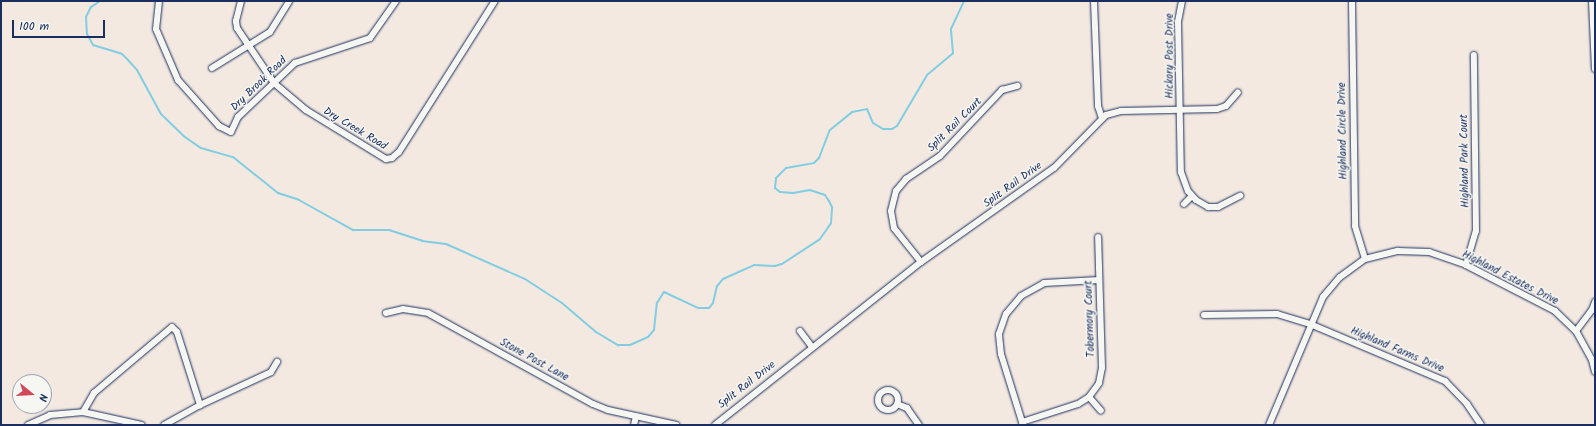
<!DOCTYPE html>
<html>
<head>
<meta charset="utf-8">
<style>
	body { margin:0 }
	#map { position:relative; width:1596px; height:426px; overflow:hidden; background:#f3e9e1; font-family:Kalam,sans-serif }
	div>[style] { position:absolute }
	.stream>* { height:2px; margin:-1px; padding:0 1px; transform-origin:1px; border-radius:1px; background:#82cde2 }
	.roads { filter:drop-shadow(0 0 1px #1b2f5e) drop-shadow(0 0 1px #1b2f5e) }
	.street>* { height:6px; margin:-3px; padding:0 3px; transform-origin:3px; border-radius:3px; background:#f6f6f2 }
	.street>.ring { margin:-3px; padding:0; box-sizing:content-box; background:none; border:6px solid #f6f6f2; border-radius:50% }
	span { translate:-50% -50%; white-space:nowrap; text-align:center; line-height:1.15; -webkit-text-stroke:3px #f6f6f2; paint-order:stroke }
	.street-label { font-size:11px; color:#1b2f5e }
	.frame { position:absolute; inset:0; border:2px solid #1b2f5e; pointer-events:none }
	.north { position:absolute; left:12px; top:374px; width:40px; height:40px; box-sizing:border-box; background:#f6f6f2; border:1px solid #9ea6b7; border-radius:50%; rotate:108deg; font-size:11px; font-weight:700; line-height:16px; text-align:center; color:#1b2f5e }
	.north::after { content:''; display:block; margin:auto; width:14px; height:18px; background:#d1495b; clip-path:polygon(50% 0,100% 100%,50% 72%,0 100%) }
	.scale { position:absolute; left:12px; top:20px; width:93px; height:18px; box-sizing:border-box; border:2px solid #1b2f5e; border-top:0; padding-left:5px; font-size:12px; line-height:14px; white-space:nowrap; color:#1b2f5e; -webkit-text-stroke:3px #f6f6f2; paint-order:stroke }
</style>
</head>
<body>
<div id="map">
	<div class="stream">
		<div style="left:100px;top:1px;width:11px;rotate:146deg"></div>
		<div style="left:91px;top:7px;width:11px;rotate:117deg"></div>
		<div style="left:86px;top:17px;width:17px;rotate:87deg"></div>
		<div style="left:87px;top:34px;width:13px;rotate:61deg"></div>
		<div style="left:93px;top:45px;width:30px;rotate:17deg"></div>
		<div style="left:122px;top:54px;width:8px;rotate:45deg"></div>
		<div style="left:128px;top:60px;width:13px;rotate:48deg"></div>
		<div style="left:137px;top:70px;width:50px;rotate:61.4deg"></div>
		<div style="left:161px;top:114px;width:33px;rotate:44deg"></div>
		<div style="left:185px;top:137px;width:19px;rotate:35deg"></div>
		<div style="left:201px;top:148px;width:33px;rotate:16deg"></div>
		<div style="left:233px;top:157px;width:58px;rotate:38.7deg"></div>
		<div style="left:278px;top:193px;width:22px;rotate:18deg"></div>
		<div style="left:299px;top:200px;width:62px;rotate:29.1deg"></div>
		<div style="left:353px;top:230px;width:36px"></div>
		<div style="left:389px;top:230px;width:35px;rotate:18deg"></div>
		<div style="left:422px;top:241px;width:24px;rotate:7deg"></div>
		<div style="left:446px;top:244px;width:86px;rotate:23.9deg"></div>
		<div style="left:525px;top:279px;width:44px;rotate:33deg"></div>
		<div style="left:562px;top:303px;width:45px;rotate:40.5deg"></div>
		<div style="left:596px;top:332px;width:26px;rotate:31deg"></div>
		<div style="left:618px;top:345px;width:12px"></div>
		<div style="left:630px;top:345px;width:20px;rotate:-24deg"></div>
		<div style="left:648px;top:337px;width:9px;rotate:-49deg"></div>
		<div style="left:654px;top:330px;width:27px;rotate:-84deg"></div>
		<div style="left:657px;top:303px;width:13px;rotate:-58deg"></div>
		<div style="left:664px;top:292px;width:38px;rotate:25deg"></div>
		<div style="left:699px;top:308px;width:10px"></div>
		<div style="left:709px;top:308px;width:6px;rotate:-51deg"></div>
		<div style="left:713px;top:303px;width:17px;rotate:-77deg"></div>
		<div style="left:717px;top:286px;width:9px;rotate:-49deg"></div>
		<div style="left:723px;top:279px;width:34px;rotate:-24deg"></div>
		<div style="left:754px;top:265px;width:21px;rotate:3deg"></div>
		<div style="left:775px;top:266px;width:7px;rotate:-16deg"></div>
		<div style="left:782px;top:264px;width:45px;rotate:-33.3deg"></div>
		<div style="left:820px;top:239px;width:19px;rotate:-55deg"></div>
		<div style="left:831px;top:223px;width:16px;rotate:-86deg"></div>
		<div style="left:832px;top:207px;width:7px;rotate:-117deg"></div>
		<div style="left:829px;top:201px;width:7px;rotate:-124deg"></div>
		<div style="left:825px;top:195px;width:16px;rotate:-162deg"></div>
		<div style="left:810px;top:190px;width:17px;rotate:170deg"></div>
		<div style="left:793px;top:193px;width:13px;rotate:-176deg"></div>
		<div style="left:780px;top:192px;width:6px;rotate:-141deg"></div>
		<div style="left:775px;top:188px;width:10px;rotate:-84deg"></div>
		<div style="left:776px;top:178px;width:14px;rotate:-45deg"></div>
		<div style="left:786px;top:168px;width:28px;rotate:-10deg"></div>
		<div style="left:814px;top:163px;width:7px;rotate:-45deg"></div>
		<div style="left:819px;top:158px;width:30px;rotate:-69deg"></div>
		<div style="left:830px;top:130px;width:28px;rotate:-39deg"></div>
		<div style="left:852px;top:112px;width:15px;rotate:-11deg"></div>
		<div style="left:867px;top:109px;width:15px;rotate:67deg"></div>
		<div style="left:873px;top:123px;width:12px;rotate:31deg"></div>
		<div style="left:883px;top:129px;width:9px"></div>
		<div style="left:892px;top:129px;width:6px;rotate:-31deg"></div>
		<div style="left:897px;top:126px;width:59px;rotate:-59.5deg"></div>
		<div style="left:927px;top:75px;width:34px;rotate:-40deg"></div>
		<div style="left:953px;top:53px;width:24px;rotate:-95deg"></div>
		<div style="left:951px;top:29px;width:31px;rotate:-65deg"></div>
	</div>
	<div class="roads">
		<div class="street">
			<div style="left:159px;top:1px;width:28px;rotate:96deg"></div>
			<div style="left:156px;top:29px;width:56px;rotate:66.7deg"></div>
			<div style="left:178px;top:80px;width:62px;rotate:48.3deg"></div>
			<div style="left:219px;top:126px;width:13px;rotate:27deg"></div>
			<div style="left:231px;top:132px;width:17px;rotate:-65deg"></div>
			<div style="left:238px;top:117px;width:79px;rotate:-43.5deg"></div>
			<div style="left:295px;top:63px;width:79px;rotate:-18.4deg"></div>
			<div style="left:370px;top:38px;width:45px;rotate:-54.9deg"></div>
			<div style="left:241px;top:1px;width:21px;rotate:104deg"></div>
			<div style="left:236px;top:21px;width:7px;rotate:82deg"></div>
			<div style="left:237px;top:28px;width:66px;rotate:56.1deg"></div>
			<div style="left:274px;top:83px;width:42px;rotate:40.2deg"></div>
			<div style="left:306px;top:110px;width:94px;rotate:31.5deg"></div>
			<div style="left:386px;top:159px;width:6px;rotate:-9deg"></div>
			<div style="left:392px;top:158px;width:9px;rotate:-41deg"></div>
			<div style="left:399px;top:152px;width:179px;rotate:-57.6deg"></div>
			<div style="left:1094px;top:1px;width:105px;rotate:87.8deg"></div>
			<div style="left:1098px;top:106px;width:13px;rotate:72deg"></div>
			<div style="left:1182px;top:1px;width:21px;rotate:101deg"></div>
			<div style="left:1178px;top:22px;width:150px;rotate:88.9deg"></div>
			<div style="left:1181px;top:172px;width:20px;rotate:70deg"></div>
			<div style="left:1188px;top:191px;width:12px;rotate:48deg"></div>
			<div style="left:1196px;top:200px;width:14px;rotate:30deg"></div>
			<div style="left:1208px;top:207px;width:10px"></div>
			<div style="left:1218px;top:207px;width:25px;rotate:-27deg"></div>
			<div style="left:1352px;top:1px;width:225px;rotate:89.2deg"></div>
			<div style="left:1355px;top:226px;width:34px;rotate:73deg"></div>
			<div style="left:1592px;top:1px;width:68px;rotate:87.5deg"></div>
			<div style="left:212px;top:68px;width:68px;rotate:-31.8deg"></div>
			<div style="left:270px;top:32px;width:36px;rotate:-58deg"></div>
			<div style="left:1184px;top:204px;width:11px;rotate:-45deg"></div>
			<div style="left:921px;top:262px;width:43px;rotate:-128.5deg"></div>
			<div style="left:894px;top:228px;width:17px;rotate:-100deg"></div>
			<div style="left:891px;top:211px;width:21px;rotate:-76deg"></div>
			<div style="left:896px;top:191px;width:16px;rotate:-50deg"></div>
			<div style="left:906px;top:179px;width:41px;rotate:-34.1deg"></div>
			<div style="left:940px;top:156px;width:91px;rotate:-46.8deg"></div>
			<div style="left:1002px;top:90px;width:16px;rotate:-15deg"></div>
			<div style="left:1466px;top:265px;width:35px;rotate:-74deg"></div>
			<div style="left:1476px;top:231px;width:176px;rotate:-90.7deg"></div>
			<div style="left:386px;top:313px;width:17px;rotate:-13deg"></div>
			<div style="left:403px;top:309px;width:25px;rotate:9deg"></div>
			<div style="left:428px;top:313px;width:188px;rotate:28.9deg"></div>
			<div style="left:593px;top:404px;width:16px;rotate:22deg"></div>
			<div style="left:608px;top:410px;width:70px;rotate:12.4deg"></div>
			<div style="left:1204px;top:315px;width:73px;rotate:-0.8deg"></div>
			<div style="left:1277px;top:314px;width:34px;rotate:17deg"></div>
			<div style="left:1310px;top:324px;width:147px;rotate:22.9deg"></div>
			<div style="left:1445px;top:381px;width:32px;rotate:46deg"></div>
			<div style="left:1467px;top:404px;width:25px;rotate:56deg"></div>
			<div style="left:800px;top:331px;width:20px;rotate:53deg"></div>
			<div style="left:1576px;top:331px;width:26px;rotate:-53deg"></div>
			<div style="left:1592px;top:310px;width:9px;rotate:-69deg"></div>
			<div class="ring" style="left:878px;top:390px;width:14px;height:14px"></div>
			<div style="left:1089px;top:397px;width:18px;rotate:49deg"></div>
			<div style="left:897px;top:404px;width:11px;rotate:22deg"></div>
			<div style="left:907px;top:408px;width:21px;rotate:55deg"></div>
			<div style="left:200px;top:405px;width:78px;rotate:-24.9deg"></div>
			<div style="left:271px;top:372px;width:12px;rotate:-59deg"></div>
			<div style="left:83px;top:412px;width:22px;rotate:-60deg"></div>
			<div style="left:94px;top:393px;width:102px;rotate:-40.2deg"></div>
			<div style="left:172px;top:327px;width:7px;rotate:45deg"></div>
			<div style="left:177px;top:332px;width:77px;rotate:72.5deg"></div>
			<div style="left:200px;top:405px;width:41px;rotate:150.9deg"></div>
			<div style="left:1022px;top:422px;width:59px;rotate:-17.8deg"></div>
			<div style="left:1078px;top:404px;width:13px;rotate:-32deg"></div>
			<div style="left:1089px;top:397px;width:17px;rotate:-54deg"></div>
			<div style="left:1099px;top:383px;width:15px;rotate:-79deg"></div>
			<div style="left:1102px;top:368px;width:131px;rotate:-91.7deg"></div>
			<div style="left:28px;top:425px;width:24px;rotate:-24deg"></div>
			<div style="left:50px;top:415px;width:33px;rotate:-5deg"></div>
			<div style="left:83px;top:412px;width:60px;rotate:12.4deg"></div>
			<div style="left:634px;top:425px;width:9px;rotate:-77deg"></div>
			<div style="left:715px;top:425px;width:263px;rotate:-38.4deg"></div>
			<div style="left:921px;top:262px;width:163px;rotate:-35.3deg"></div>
			<div style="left:1054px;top:168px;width:74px;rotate:-45.5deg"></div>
			<div style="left:1106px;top:115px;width:16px;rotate:-15deg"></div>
			<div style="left:1121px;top:111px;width:96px;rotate:-1.2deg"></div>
			<div style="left:1217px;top:109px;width:9px;rotate:-18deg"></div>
			<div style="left:1226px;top:106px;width:18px;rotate:-49deg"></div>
			<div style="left:1023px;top:425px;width:74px;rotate:-107.2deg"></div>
			<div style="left:1001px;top:354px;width:20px;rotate:-96deg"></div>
			<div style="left:999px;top:334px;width:21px;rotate:-71deg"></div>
			<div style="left:1006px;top:314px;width:23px;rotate:-50deg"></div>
			<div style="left:1021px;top:296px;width:26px;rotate:-29deg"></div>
			<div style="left:1044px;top:283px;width:55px;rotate:-3.1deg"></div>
			<div style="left:1269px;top:425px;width:139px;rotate:-67.1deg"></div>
			<div style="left:1323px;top:297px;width:26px;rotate:-50deg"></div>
			<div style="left:1340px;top:277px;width:31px;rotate:-36deg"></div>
			<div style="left:1365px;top:259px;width:34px;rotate:-14deg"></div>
			<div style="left:1398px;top:251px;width:31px;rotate:2deg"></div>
			<div style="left:1429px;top:252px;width:39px;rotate:19deg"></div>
			<div style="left:1466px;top:265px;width:100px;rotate:27.3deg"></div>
			<div style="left:1555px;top:311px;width:29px;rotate:44deg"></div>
			<div style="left:1576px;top:331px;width:33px;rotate:61deg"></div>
			<div style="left:1592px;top:360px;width:12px;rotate:76deg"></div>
		</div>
	</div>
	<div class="street-label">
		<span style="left:1170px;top:56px;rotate:-90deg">Hickory Post Drive</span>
		<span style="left:259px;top:84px;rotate:-44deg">Dry Brook Road</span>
		<span style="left:955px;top:125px;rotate:-45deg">Split Rail Court</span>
		<span style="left:355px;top:129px;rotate:31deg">Dry Creek Road</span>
		<span style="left:1343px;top:131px;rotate:-91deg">Highland Circle Drive</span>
		<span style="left:1465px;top:161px;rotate:-91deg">Highland Park Court</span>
		<span style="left:1013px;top:185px;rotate:-36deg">Split Rail Drive</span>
		<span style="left:1510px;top:278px;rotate:27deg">Highland Estates Drive</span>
		<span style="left:1090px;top:319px;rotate:-92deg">Tobermory Court</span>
		<span style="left:1397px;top:350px;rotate:23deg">Highland Farms Drive</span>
		<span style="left:534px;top:360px;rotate:29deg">Stone Post Lane</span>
		<span style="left:747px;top:385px;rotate:-38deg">Split Rail Drive</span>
	</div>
	<div class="frame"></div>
	<div class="north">N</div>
	<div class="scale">100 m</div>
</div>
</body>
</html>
